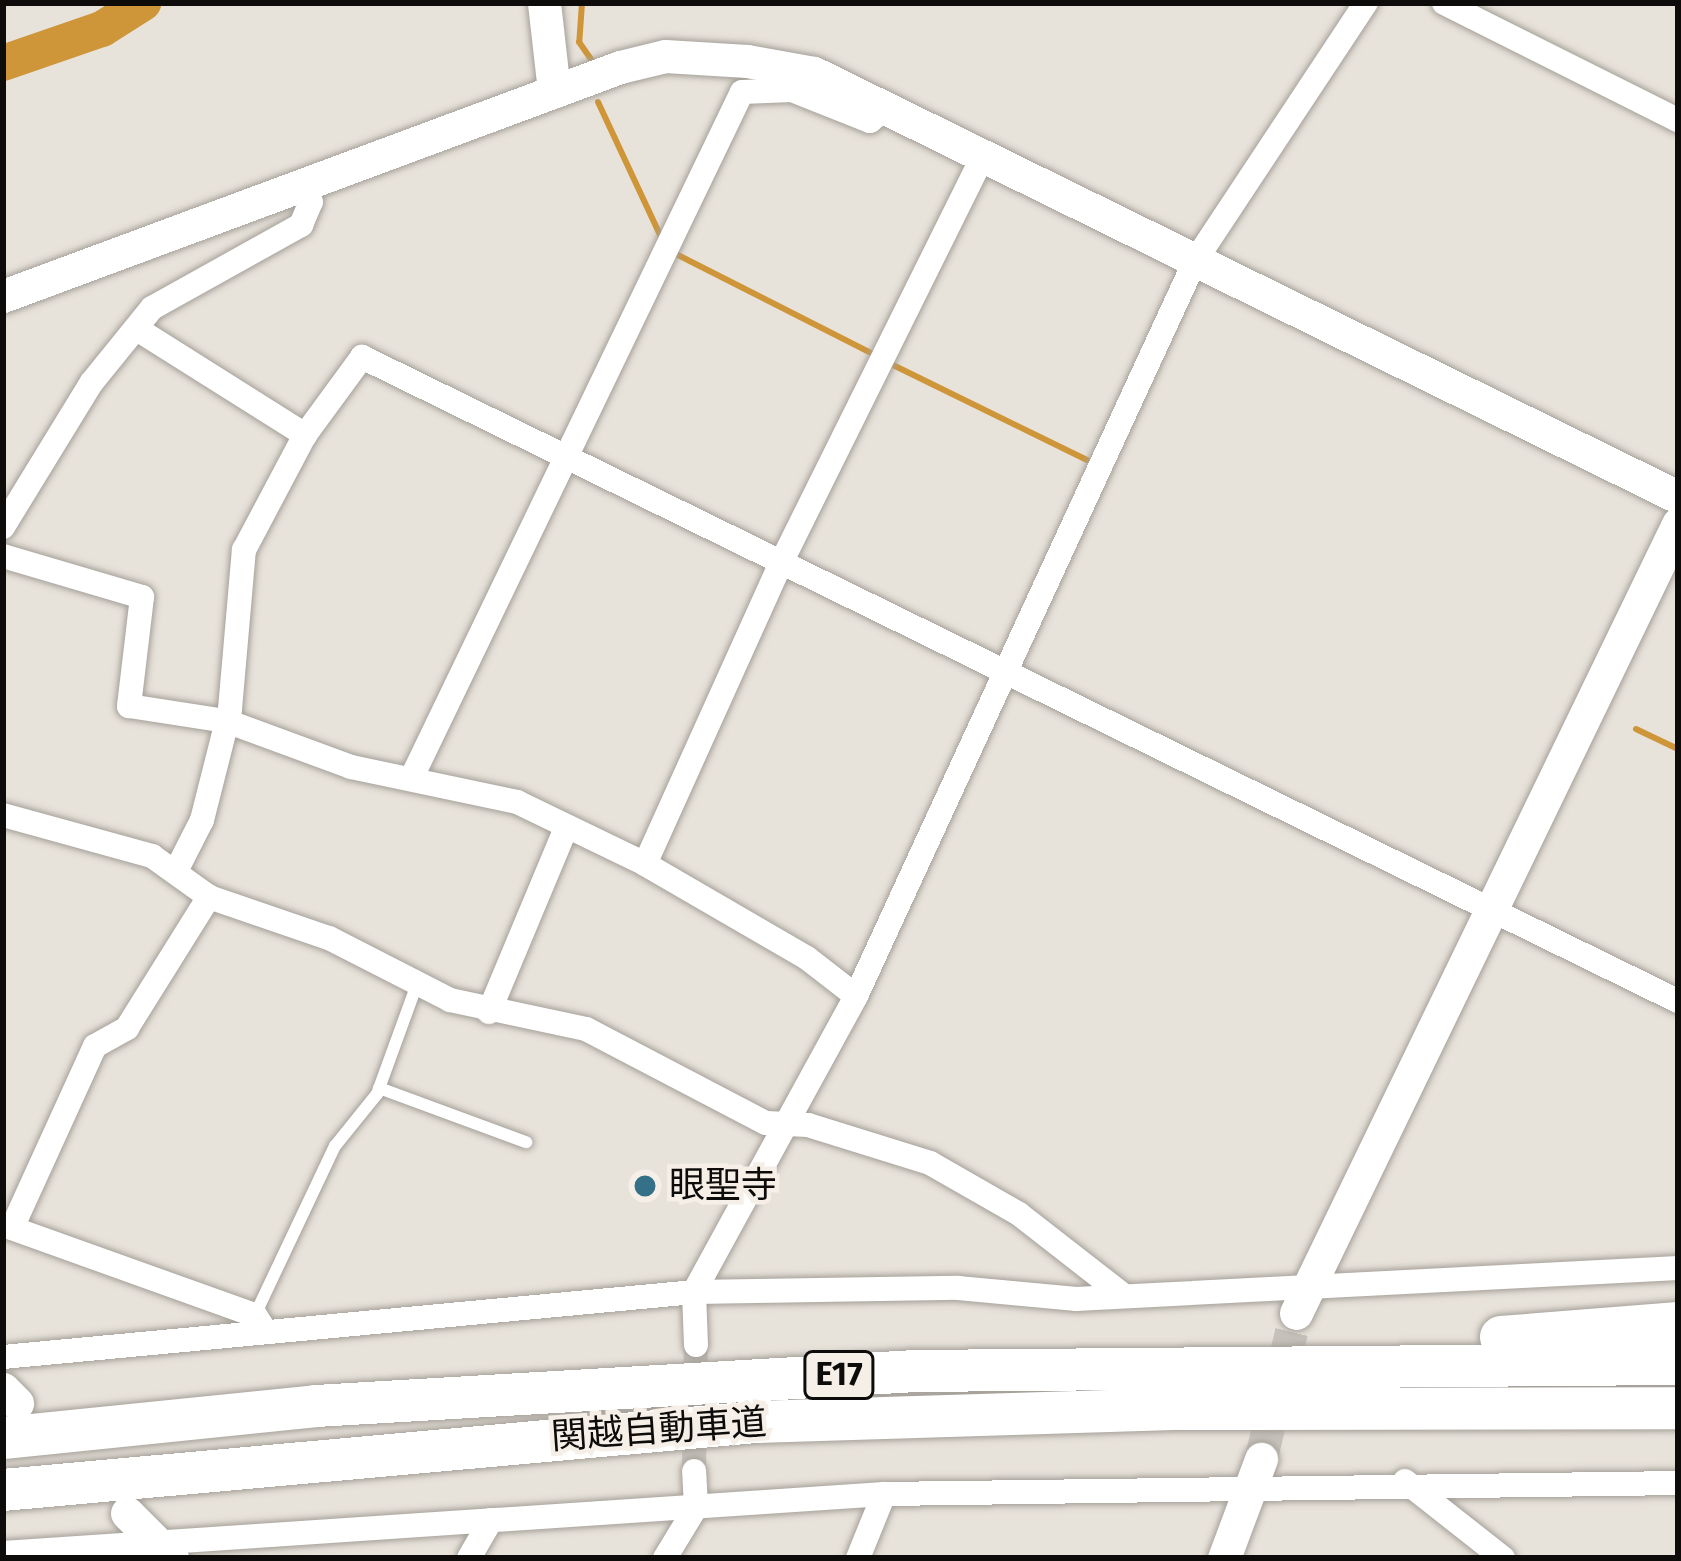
<!DOCTYPE html>
<html>
<head>
<meta charset="utf-8">
<style>
	body { margin:0 }
	#map { position:relative; width:1681px; height:1561px; overflow:hidden; background:#e7e2da; font-family:"Fira Sans","Noto Sans JP",sans-serif }
	div>[style] { position:absolute }
	.stream>* { height:6px; margin:-3px; padding:0 3px; transform-origin:3px; border-radius:3px; background:#ce9539 }
	.river>* { height:36px; margin:-18px; padding:0 18px; transform-origin:18px; border-radius:18px; background:#ce9539 }
	.street-tunnel>* { height:24px; margin-top:-12px; transform-origin:0; background:repeating-linear-gradient(90deg,#c6c2bb 0 24px,transparent 0 36px) }
	.secondary-tunnel>* { height:33px; margin-top:-16.5px; transform-origin:0; background:repeating-linear-gradient(90deg,#c6c2bb 0 33px,transparent 0 49px) }
	.roads { filter:drop-shadow(0 0 3px #a5a099) drop-shadow(0 0 3px #a5a099) }
	.lane>* { height:12px; margin:-6px; padding:0 6px; transform-origin:6px; border-radius:6px; background:#fff }
	.street>* { height:24px; margin:-12px; padding:0 12px; transform-origin:12px; border-radius:12px; background:#fff }
	.secondary>* { height:33px; margin:-16.5px; padding:0 16.5px; transform-origin:16.5px; border-radius:16.5px; background:#fff }
	.highway>* { height:42px; margin:-21px; padding:0 21px; transform-origin:21px; border-radius:21px; background:#fff }
	.dots>* { width:33px; height:33px; translate:-50% -50%; box-sizing:border-box; border:6px solid #f5efe7; border-radius:50% }
	span { translate:-50% -50%; white-space:nowrap; text-align:center; line-height:1.15; -webkit-text-stroke:9px #f5efe7; paint-order:stroke }
	.shield-label span { padding:3px 9px; background:#f5efe7; border:3px solid; border-radius:9px; -webkit-text-stroke-width:0 }
	.shield-label { font-size:33px; color:#0e0c0a; font-weight:700 }
	.poi-label { font-size:36px; color:#0e0c0a }
	.left { translate:0 -50%; text-align:left }
	.street-label { font-size:36px; color:#0e0c0a }
	.frame { position:absolute; inset:0; border:6px solid #0e0c0a; pointer-events:none }
</style>
</head>
<body>
<div id="map">
	<div class="stream">
		<div style="left:582px;top:3px;width:39px;rotate:94deg"></div>
		<div style="left:579px;top:42px;width:21px;rotate:55deg"></div>
		<div style="left:598px;top:102px;width:149px;rotate:65deg"></div>
		<div style="left:676px;top:254px;width:219px;rotate:26.9deg"></div>
		<div style="left:893px;top:365px;width:216px;rotate:26.1deg"></div>
		<div style="left:1636px;top:729px;width:47px;rotate:25.5deg"></div>
	</div>
	<div class="river">
		<div style="left:3px;top:63px;width:105px;rotate:-19deg"></div>
		<div style="left:102px;top:29px;width:49px;rotate:-32.4deg"></div>
	</div>
	<div class="street-tunnel">
		<div style="left:694px;top:1471px;width:126px;rotate:-89.1deg"></div>
	</div>
	<div class="secondary-tunnel">
		<div style="left:1261px;top:1459px;width:150px;rotate:-76.5deg"></div>
	</div>
	<div class="roads">
		<div class="lane">
			<div style="left:379px;top:1088px;width:157px;rotate:20.2deg"></div>
			<div style="left:255px;top:1315px;width:187px;rotate:-64.7deg"></div>
			<div style="left:335px;top:1146px;width:67px;rotate:-51.1deg"></div>
			<div style="left:377px;top:1094px;width:117px;rotate:-70deg"></div>
		</div>
		<div class="street">
			<div style="left:1444px;top:3px;width:262px;rotate:26.6deg"></div>
			<div style="left:137px;top:329px;width:199px;rotate:32.2deg"></div>
			<div style="left:305px;top:435px;width:97px;rotate:-53.8deg"></div>
			<div style="left:362px;top:357px;width:1465px;rotate:26.08deg"></div>
			<div style="left:3px;top:527px;width:170px;rotate:-58.5deg"></div>
			<div style="left:92px;top:382px;width:95px;rotate:-51deg"></div>
			<div style="left:152px;top:308px;width:171px;rotate:-29.1deg"></div>
			<div style="left:301px;top:225px;width:25px;rotate:-67deg"></div>
			<div style="left:311px;top:202px;width:16px;rotate:-120deg"></div>
			<div style="left:3px;top:556px;width:145px;rotate:16.4deg"></div>
			<div style="left:142px;top:597px;width:110px;rotate:96.8deg"></div>
			<div style="left:129px;top:706px;width:98px;rotate:8.8deg"></div>
			<div style="left:226px;top:721px;width:133px;rotate:20.2deg"></div>
			<div style="left:351px;top:767px;width:170px;rotate:11.9deg"></div>
			<div style="left:517px;top:802px;width:142px;rotate:25.8deg"></div>
			<div style="left:645px;top:864px;width:187px;rotate:30.1deg"></div>
			<div style="left:807px;top:958px;width:62px;rotate:37.8deg"></div>
			<div style="left:412px;top:777px;width:760px;rotate:-64.28deg"></div>
			<div style="left:742px;top:92px;width:50px;rotate:-2.3deg"></div>
			<div style="left:792px;top:90px;width:84px;rotate:21.7deg"></div>
			<div style="left:870px;top:121px;width:22px;rotate:-39deg"></div>
			<div style="left:3px;top:815px;width:155px;rotate:15.4deg"></div>
			<div style="left:152px;top:856px;width:70px;rotate:35.7deg"></div>
			<div style="left:209px;top:897px;width:127px;rotate:18.9deg"></div>
			<div style="left:329px;top:938px;width:136px;rotate:27.1deg"></div>
			<div style="left:450px;top:1000px;width:139px;rotate:12deg"></div>
			<div style="left:586px;top:1029px;width:203px;rotate:27.6deg"></div>
			<div style="left:766px;top:1123px;width:42px;rotate:2.7deg"></div>
			<div style="left:808px;top:1125px;width:128px;rotate:17.3deg"></div>
			<div style="left:930px;top:1163px;width:103px;rotate:29.8deg"></div>
			<div style="left:1019px;top:1214px;width:132px;rotate:37.9deg"></div>
			<div style="left:645px;top:864px;width:330px;rotate:-65.7deg"></div>
			<div style="left:781px;top:563px;width:457px;rotate:-63.6deg"></div>
			<div style="left:176px;top:871px;width:57px;rotate:-63deg"></div>
			<div style="left:202px;top:820px;width:114px;rotate:-75.8deg"></div>
			<div style="left:230px;top:709px;width:160px;rotate:-85deg"></div>
			<div style="left:244px;top:550px;width:130px;rotate:-62.1deg"></div>
			<div style="left:489px;top:1012px;width:197px;rotate:-67.3deg"></div>
			<div style="left:3px;top:1225px;width:268px;rotate:19.7deg"></div>
			<div style="left:255px;top:1315px;width:20px;rotate:57deg"></div>
			<div style="left:12px;top:1228px;width:200px;rotate:-65.5deg"></div>
			<div style="left:95px;top:1046px;width:37px;rotate:-29deg"></div>
			<div style="left:127px;top:1028px;width:155px;rotate:-58deg"></div>
			<div style="left:696px;top:1345px;width:53px;rotate:-92.2deg"></div>
			<div style="left:694px;top:1292px;width:337px;rotate:-61.3deg"></div>
			<div style="left:856px;top:996px;width:809px;rotate:-65.24deg"></div>
			<div style="left:1195px;top:261px;width:310px;rotate:-56.5deg"></div>
			<div style="left:3px;top:1357px;width:694px;rotate:-5.37deg"></div>
			<div style="left:694px;top:1292px;width:264px;rotate:-0.9deg"></div>
			<div style="left:958px;top:1288px;width:119px;rotate:5.3deg"></div>
			<div style="left:1076px;top:1299px;width:603px;rotate:-2.95deg"></div>
			<div style="left:1405px;top:1481px;width:125px;rotate:38.2deg"></div>
			<div style="left:3px;top:1553px;width:883px;rotate:-3.83deg"></div>
			<div style="left:884px;top:1494px;width:794px;rotate:-0.79deg"></div>
			<div style="left:469px;top:1558px;width:44px;rotate:-59.9deg"></div>
			<div style="left:665px;top:1558px;width:60px;rotate:-58.7deg"></div>
			<div style="left:696px;top:1507px;width:36px;rotate:-93deg"></div>
			<div style="left:858px;top:1558px;width:69px;rotate:-67.9deg"></div>
		</div>
		<div class="secondary">
			<div style="left:544px;top:3px;width:89px;rotate:83.5deg"></div>
			<div style="left:3px;top:296px;width:658px;rotate:-20.36deg"></div>
			<div style="left:620px;top:67px;width:46px;rotate:-13.7deg"></div>
			<div style="left:665px;top:56px;width:82px;rotate:3.5deg"></div>
			<div style="left:747px;top:61px;width:68px;rotate:10.2deg"></div>
			<div style="left:814px;top:73px;width:962px;rotate:26.14deg"></div>
			<div style="left:1296px;top:1313px;width:877px;rotate:-64.17deg"></div>
			<div style="left:3px;top:1389px;width:20px;rotate:45deg"></div>
			<div style="left:127px;top:1513px;width:64px;rotate:45deg"></div>
			<div style="left:1224px;top:1558px;width:106px;rotate:-69.5deg"></div>
		</div>
		<div class="highway">
			<div style="left:1501px;top:1337px;width:178px;rotate:-4.5deg"></div>
			<div style="left:3px;top:1438px;width:315px;rotate:-5.8deg"></div>
			<div style="left:316px;top:1406px;width:600px;rotate:-3.34deg"></div>
			<div style="left:915px;top:1371px;width:763px;rotate:-0.53deg"></div>
			<div style="left:3px;top:1490px;width:756px;rotate:-5.16deg"></div>
			<div style="left:756px;top:1422px;width:425px;rotate:-1.8deg"></div>
			<div style="left:1181px;top:1409px;width:497px;rotate:-0.1deg"></div>
		</div>
	</div>
	<div class="dots">
		<div style="left:645px;top:1186px;background:#347087"></div>
	</div>
	<div class="shield-label">
		<span style="left:839px;top:1375px">E17</span>
	</div>
	<div class="poi-label">
		<span class="left" style="left:669px;top:1186px">眼聖寺</span>
	</div>
	<div class="street-label">
		<span style="left:659px;top:1430px;rotate:-4deg">関越自動車道</span>
	</div>
	<div class="frame"></div>
</div>
</body>
</html>
